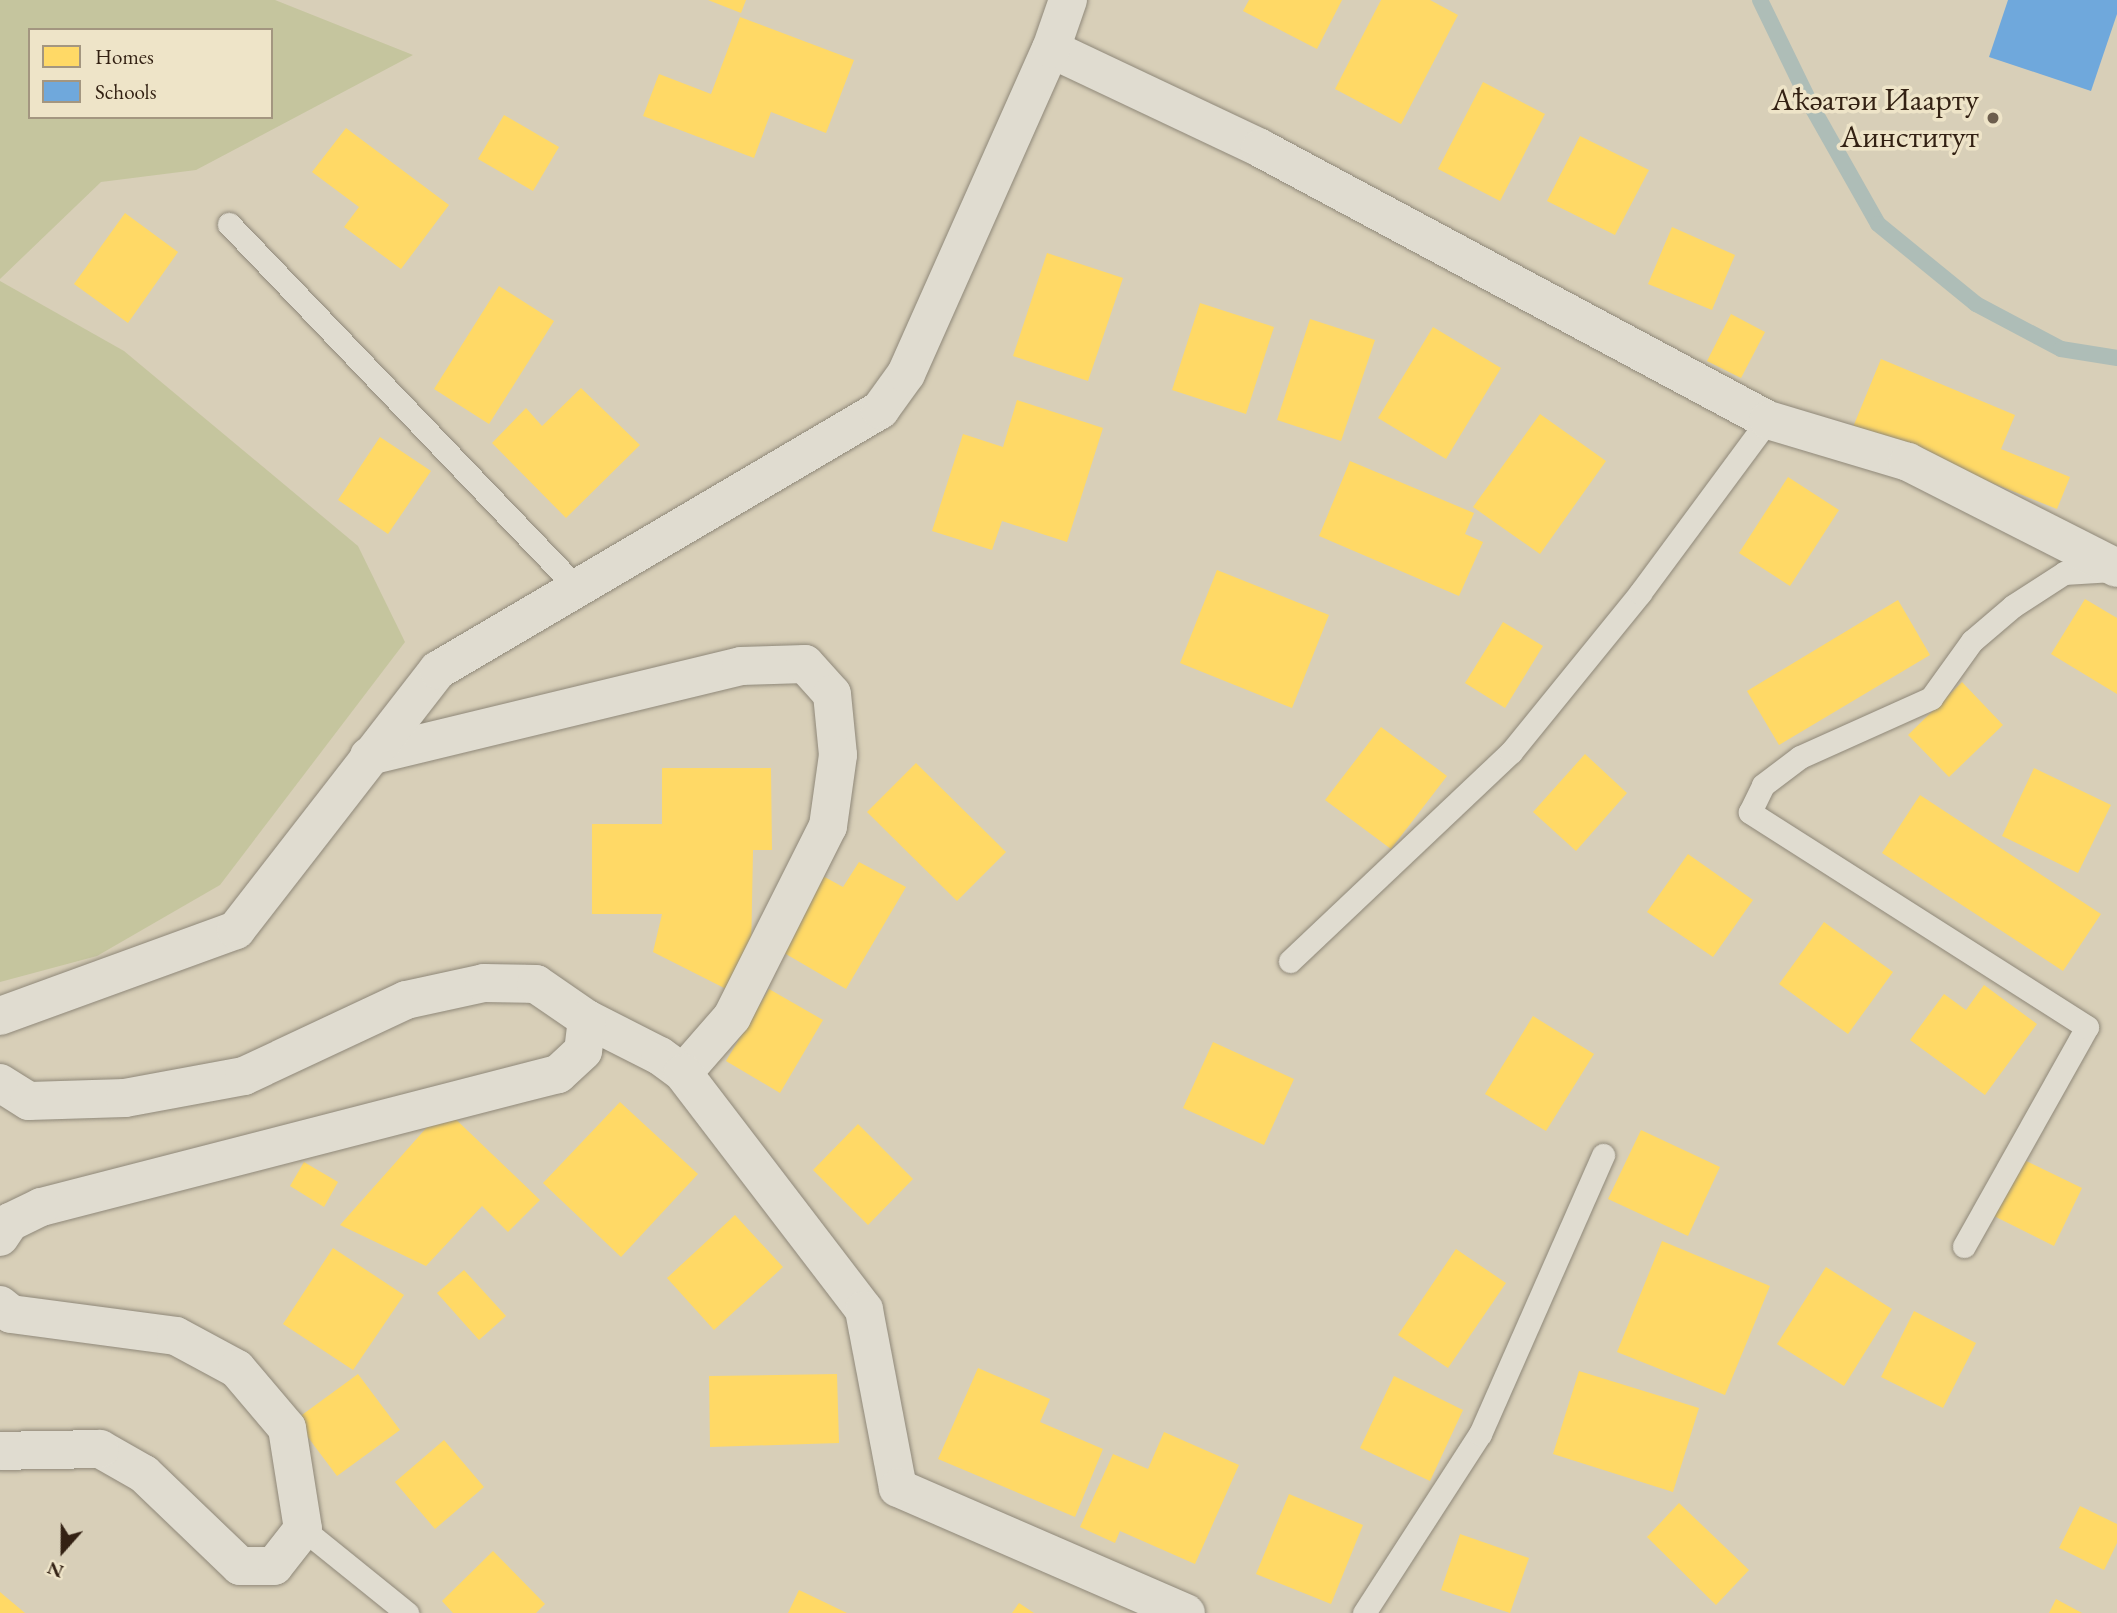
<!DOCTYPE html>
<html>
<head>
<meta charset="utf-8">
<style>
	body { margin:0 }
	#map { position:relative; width:2117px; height:1613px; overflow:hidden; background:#d8cfb8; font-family:"EB Garamond",serif }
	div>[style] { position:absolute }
	.green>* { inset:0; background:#c5c59e }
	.homes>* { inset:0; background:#ffd966 }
	.schools>* { inset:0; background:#6fa8dc }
	.stream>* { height:16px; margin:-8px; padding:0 8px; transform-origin:8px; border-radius:8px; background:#aebdb7 }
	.roads { filter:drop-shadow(0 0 2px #8f8879) drop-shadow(0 0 2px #8f8879) }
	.service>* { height:23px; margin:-11.5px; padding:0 11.5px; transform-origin:11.5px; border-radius:11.5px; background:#e0dcd0 }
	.minor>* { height:38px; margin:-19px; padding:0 19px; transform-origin:19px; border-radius:19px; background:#e0dcd0 }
	.dots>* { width:19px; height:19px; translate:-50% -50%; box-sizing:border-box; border:4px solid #eee4c8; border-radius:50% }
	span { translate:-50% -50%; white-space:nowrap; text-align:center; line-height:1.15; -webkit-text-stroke:7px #eee4c8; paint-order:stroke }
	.poi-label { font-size:32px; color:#332113 }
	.right { translate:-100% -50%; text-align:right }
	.legend { position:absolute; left:28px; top:28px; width:245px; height:91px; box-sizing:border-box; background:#eee4c8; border:2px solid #a39680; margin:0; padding:9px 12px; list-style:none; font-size:21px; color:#332113 }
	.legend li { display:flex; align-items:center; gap:14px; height:35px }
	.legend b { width:35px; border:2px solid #a39680 }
	.north { position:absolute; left:28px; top:1515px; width:70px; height:70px; -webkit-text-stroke:5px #eee4c8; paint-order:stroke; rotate:201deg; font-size:19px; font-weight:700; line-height:28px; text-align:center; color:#332113 }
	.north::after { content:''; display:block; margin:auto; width:24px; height:32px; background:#332113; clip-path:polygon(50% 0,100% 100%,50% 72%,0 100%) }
</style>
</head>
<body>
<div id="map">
	<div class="green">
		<div style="clip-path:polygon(evenodd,0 0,275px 0,413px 55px,196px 170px,101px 182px,0 279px,0 0,30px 30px,271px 30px,271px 117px,30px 117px,30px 30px)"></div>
		<div style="clip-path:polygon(0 281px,124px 351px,358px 546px,405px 642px,220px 885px,97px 956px,0 982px)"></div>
	</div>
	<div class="homes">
		<div style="clip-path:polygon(708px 0,746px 0,741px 13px)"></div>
		<div style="clip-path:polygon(1249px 0,1342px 0,1317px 49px,1243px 11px)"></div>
		<div style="clip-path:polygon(1381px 0,1430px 0,1458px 15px,1401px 124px,1335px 89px)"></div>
		<div style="clip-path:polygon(740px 17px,854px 60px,826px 133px,771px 112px,754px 158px,643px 116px,659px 74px,711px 94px)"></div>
		<div style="clip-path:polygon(1483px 82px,1545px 114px,1500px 201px,1438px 169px)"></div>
		<div style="clip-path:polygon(504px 115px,559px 147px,533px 191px,478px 159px)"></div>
		<div style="clip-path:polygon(346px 128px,449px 205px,401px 269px,344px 227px,359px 207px,312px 172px)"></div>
		<div style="clip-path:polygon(1580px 136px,1649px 170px,1615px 235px,1547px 201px)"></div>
		<div style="clip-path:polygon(125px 213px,178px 252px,128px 323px,74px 284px)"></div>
		<div style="clip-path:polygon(1672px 227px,1735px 255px,1712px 310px,1648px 284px)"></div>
		<div style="clip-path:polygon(1047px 253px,1123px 278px,1088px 381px,1013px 356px)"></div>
		<div style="clip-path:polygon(499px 286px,554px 321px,489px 424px,434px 389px)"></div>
		<div style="clip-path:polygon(1200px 303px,1274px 327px,1246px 414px,1172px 390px)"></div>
		<div style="clip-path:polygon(1731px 314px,1765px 332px,1741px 378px,1707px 361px)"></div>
		<div style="clip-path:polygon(1310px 319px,1375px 340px,1341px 441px,1277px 420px)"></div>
		<div style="clip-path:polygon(1433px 327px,1501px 368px,1446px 459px,1378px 418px)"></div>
		<div style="clip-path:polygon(1881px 359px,2015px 415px,2001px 449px,2070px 477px,2057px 509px,1853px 427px)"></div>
		<div style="clip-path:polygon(581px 388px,640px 445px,566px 518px,492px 443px,526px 408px,542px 426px)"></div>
		<div style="clip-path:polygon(1017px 400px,1103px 428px,1067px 542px,1002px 521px,992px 550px,932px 531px,963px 434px,1003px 447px)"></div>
		<div style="clip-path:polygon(1540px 414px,1606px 461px,1540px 554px,1473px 507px)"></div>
		<div style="clip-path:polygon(380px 437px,431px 471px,388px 534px,338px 500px)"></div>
		<div style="clip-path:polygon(1350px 461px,1474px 513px,1465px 534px,1483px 542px,1459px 596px,1319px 536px)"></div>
		<div style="clip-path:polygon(1788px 477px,1839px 510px,1790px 586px,1739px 553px)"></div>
		<div style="clip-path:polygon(1217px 570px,1329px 615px,1292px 708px,1180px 663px)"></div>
		<div style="clip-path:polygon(2085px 599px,2117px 618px,2117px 694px,2051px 654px)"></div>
		<div style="clip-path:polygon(1898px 600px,1930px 655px,1779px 745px,1747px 691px)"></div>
		<div style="clip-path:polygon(1503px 622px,1543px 646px,1505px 708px,1465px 683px)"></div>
		<div style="clip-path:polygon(1962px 682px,2003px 725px,1949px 777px,1908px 735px)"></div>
		<div style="clip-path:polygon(1381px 727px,1447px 776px,1391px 849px,1325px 800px)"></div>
		<div style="clip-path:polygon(1585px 754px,1627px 793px,1576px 851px,1533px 812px)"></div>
		<div style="clip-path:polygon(916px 763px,1006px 852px,957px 901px,867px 812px)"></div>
		<div style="clip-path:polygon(662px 768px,771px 768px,772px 850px,753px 850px,751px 955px,736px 994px,653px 952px,662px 914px,592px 914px,592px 824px,662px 824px)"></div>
		<div style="clip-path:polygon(2034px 768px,2111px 805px,2078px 873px,2002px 836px)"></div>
		<div style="clip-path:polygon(1920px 795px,2101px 914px,2063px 971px,1882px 853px)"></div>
		<div style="clip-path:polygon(1688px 854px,1753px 900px,1713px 957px,1647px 912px)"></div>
		<div style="clip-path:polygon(859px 862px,906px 887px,846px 989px,779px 950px,821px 875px,843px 887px)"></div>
		<div style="clip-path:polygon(1824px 922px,1893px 972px,1848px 1034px,1779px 984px)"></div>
		<div style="clip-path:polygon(1984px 985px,2037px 1024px,1985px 1095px,1910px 1040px,1944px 994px,1966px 1010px)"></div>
		<div style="clip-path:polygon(769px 989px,823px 1020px,780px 1093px,726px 1061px)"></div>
		<div style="clip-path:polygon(1533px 1016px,1594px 1054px,1546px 1131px,1485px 1094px)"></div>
		<div style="clip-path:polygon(1213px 1042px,1294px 1079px,1264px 1145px,1183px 1108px)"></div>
		<div style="clip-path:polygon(620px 1102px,698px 1174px,621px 1257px,543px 1183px)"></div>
		<div style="clip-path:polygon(444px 1108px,540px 1200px,508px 1232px,482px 1206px,426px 1266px,340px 1225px)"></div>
		<div style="clip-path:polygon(858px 1124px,913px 1179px,868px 1225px,813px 1170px)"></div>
		<div style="clip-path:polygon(1641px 1130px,1720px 1167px,1688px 1236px,1608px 1199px)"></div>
		<div style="clip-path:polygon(2020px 1158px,2082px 1188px,2054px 1246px,1992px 1215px)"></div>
		<div style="clip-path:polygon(304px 1162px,338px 1182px,324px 1207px,290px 1186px)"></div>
		<div style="clip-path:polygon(735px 1215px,783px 1267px,714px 1330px,667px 1278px)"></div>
		<div style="clip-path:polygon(1662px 1241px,1770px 1286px,1725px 1395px,1617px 1352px)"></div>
		<div style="clip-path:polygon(333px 1248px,404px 1295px,353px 1370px,283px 1324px)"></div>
		<div style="clip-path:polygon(1456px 1249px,1506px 1283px,1448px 1368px,1398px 1335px)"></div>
		<div style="clip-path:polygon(1826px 1267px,1892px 1309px,1844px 1386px,1777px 1344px)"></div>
		<div style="clip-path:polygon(464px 1270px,506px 1316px,479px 1340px,437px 1293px)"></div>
		<div style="clip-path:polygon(1914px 1311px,1976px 1343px,1943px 1408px,1881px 1377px)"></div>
		<div style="clip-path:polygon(978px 1368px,1050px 1399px,1040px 1422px,1103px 1449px,1075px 1517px,938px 1459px)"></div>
		<div style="clip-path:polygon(1579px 1371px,1699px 1408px,1673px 1492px,1553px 1454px)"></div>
		<div style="clip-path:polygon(358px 1374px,400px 1430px,337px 1476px,295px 1420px)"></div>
		<div style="clip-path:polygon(837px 1374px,839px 1443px,710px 1447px,709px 1376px)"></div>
		<div style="clip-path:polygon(1394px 1376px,1463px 1410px,1430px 1481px,1360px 1448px)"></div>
		<div style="clip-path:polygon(1164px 1432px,1239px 1465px,1195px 1564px,1120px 1531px,1115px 1543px,1080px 1527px,1113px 1454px,1148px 1469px)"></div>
		<div style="clip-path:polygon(444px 1440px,484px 1487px,435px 1529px,395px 1482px)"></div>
		<div style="clip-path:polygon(1289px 1494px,1363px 1525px,1331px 1604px,1256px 1574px)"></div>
		<div style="clip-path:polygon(1679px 1503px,1749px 1570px,1716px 1605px,1647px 1537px)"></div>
		<div style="clip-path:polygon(2080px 1506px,2117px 1524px,2117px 1543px,2104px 1570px,2059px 1548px)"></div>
		<div style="clip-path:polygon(1460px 1534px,1529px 1558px,1510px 1613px,1441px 1590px)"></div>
		<div style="clip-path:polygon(493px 1551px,545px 1604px,536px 1613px,453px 1613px,442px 1601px)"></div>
		<div style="clip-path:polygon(799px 1590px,847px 1613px,788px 1613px)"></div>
		<div style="clip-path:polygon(0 1592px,25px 1613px,0 1613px)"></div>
		<div style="clip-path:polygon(2056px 1599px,2082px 1613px,2049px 1613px)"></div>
		<div style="clip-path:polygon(1019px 1603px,1034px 1613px,1012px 1613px)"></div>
	</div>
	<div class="schools">
		<div style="clip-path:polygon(2008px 0,2117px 0,2117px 14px,2091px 91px,1989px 57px)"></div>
	</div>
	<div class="stream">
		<div style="left:1760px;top:0;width:121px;rotate:64.1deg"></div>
		<div style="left:1813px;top:109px;width:132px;rotate:60.5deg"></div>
		<div style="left:1878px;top:224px;width:127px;rotate:39.2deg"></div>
		<div style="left:1976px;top:304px;width:96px;rotate:27.9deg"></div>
		<div style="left:2061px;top:349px;width:57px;rotate:9.1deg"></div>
	</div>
	<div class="roads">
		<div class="service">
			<div style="left:229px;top:224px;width:501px;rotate:46.29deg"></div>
			<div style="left:1290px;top:961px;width:304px;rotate:-43.4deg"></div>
			<div style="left:1511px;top:752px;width:205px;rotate:-50.9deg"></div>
			<div style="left:1640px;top:593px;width:215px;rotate:-53.5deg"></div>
			<div style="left:1964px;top:1246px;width:251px;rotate:-60.7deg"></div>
			<div style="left:2087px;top:1027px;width:400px;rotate:-147.5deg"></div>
			<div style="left:1750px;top:812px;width:30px;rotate:-64deg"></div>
			<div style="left:1763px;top:785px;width:46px;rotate:-37.1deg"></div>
			<div style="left:1800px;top:757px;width:144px;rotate:-24.2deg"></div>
			<div style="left:1931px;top:698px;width:70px;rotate:-54.3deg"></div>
			<div style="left:1972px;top:641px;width:54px;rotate:-40.5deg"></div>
			<div style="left:2013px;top:606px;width:61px;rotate:-32.9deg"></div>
			<div style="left:2064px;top:573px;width:49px;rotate:-3.5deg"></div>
			<div style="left:303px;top:1529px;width:134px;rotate:38.9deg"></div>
			<div style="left:1364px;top:1613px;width:213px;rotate:-57.1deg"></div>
			<div style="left:1480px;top:1434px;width:305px;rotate:-66.2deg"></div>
		</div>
		<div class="minor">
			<div style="left:1051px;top:49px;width:231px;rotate:25.3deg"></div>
			<div style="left:1260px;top:148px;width:576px;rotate:28.17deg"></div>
			<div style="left:1768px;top:420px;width:146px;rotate:16.7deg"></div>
			<div style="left:1908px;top:462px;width:234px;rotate:26.9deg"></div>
			<div style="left:369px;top:756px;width:383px;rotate:-13.6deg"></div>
			<div style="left:741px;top:666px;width:64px;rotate:-1.8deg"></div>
			<div style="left:805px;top:664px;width:40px;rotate:48deg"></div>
			<div style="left:832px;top:694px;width:61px;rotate:84.4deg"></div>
			<div style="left:838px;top:755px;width:72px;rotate:98deg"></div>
			<div style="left:828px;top:826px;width:214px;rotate:116.7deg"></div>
			<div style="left:732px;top:1017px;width:74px;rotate:131.2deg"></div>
			<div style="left:0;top:1016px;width:251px;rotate:-20deg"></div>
			<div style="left:236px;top:930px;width:329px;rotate:-52.2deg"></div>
			<div style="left:438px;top:670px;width:513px;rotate:-30.47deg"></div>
			<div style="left:880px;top:410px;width:44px;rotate:-54.2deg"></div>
			<div style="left:906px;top:374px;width:356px;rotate:-66deg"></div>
			<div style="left:1051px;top:49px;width:52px;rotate:-70.9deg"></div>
			<div style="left:587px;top:1019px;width:82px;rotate:26.9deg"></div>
			<div style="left:660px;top:1056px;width:29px;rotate:36deg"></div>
			<div style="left:683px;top:1073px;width:298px;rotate:52.6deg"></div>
			<div style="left:864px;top:1310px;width:181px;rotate:79.2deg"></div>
			<div style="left:898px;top:1488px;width:314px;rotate:23.5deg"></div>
			<div style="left:0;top:1083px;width:34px;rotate:32deg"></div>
			<div style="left:29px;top:1101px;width:96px;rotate:-1.8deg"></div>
			<div style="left:125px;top:1098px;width:121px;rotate:-10.5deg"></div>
			<div style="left:244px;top:1076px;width:179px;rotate:-25.1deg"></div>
			<div style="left:406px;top:1000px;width:80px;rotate:-12.3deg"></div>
			<div style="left:484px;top:983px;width:52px;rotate:1.1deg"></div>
			<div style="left:536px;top:984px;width:62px;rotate:34.5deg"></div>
			<div style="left:587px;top:1019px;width:32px;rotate:97deg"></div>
			<div style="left:583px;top:1051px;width:34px;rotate:137deg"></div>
			<div style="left:558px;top:1074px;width:534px;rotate:165.57deg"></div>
			<div style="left:41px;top:1207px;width:34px;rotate:154deg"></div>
			<div style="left:10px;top:1222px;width:18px;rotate:124deg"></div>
			<div style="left:0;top:1305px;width:14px;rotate:39deg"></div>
			<div style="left:11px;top:1314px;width:166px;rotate:7.6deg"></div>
			<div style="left:176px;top:1336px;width:69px;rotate:28.4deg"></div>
			<div style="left:237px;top:1369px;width:77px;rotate:49.7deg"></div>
			<div style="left:287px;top:1428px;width:102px;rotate:81deg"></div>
			<div style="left:303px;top:1529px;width:47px;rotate:128.1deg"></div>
			<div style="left:274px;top:1566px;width:34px;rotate:180deg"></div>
			<div style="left:240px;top:1566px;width:133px;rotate:-136.2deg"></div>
			<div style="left:144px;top:1474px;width:51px;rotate:-150.4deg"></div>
			<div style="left:100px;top:1449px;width:100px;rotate:178.9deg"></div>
		</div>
	</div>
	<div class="dots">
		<div style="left:1993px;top:118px;background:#6d5e4d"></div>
	</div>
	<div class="poi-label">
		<span class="right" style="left:1979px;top:118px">Аҟәатәи Иаарту<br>Аинститут</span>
	</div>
	<ul class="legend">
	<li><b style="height:19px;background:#ffd966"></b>Homes</li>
	<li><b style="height:19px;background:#6fa8dc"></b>Schools</li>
	</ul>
	<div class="north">N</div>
</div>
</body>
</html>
